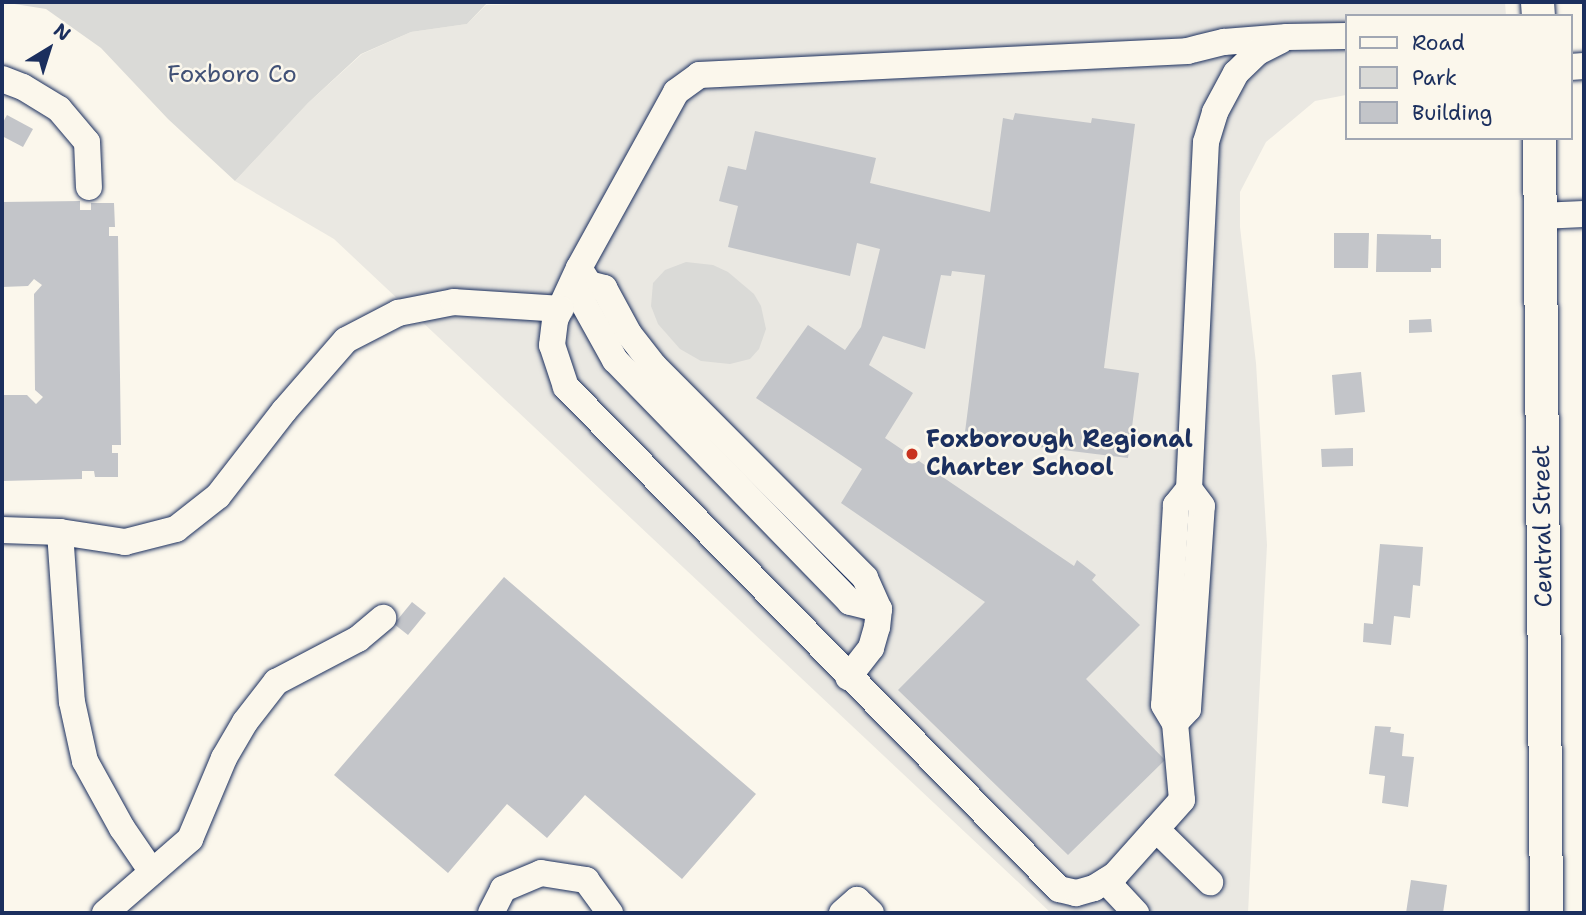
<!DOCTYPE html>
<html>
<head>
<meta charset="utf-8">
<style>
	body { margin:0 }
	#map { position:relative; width:1586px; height:915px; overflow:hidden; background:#fbf7ec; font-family:"Shantell Sans",sans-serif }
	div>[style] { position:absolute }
	.built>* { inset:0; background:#eae8e2 }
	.green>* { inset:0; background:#dadad7 }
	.building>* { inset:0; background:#c3c5c9 }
	.roads { filter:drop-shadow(0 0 2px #1b2f5e) drop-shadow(0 0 2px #1b2f5e) }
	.minor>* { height:26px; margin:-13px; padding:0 13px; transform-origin:13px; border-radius:13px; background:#fbf7ec }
	.major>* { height:33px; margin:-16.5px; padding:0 16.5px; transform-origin:16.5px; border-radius:16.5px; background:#fbf7ec }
	.dots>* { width:19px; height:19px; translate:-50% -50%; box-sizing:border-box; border:4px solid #fbf7ec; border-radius:50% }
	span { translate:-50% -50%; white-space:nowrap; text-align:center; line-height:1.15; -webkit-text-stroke:5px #fbf7ec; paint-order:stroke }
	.park-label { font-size:24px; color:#415176 }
	.poi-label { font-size:24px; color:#1b2f5e; font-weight:700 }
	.left { translate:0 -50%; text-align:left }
	.street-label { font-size:24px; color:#1b2f5e }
	.frame { position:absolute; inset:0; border:4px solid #1b2f5e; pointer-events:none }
	.legend { position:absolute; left:1345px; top:14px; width:228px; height:126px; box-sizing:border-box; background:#fbf7ec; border:2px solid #a1a7b3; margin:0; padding:9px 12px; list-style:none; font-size:21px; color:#1b2f5e }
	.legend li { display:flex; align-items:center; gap:14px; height:35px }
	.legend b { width:35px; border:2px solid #a1a7b3 }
	.north { position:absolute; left:14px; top:14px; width:70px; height:70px; -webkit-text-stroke:5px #fbf7ec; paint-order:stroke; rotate:38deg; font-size:19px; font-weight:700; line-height:28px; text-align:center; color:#1b2f5e }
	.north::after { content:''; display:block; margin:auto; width:24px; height:32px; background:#1b2f5e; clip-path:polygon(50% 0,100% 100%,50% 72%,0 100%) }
</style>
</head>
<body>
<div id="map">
	<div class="built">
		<div style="clip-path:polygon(649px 2px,1505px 2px,1506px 16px,1346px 16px,1346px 95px,1315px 101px,1266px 142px,1240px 192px,1240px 227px,1256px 363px,1267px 545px,1248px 913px,1051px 913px,334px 239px,235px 181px,308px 103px,362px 54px,411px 32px,467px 24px,486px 5px)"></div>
	</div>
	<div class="green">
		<div style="clip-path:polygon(2px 2px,488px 2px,467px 24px,411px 32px,361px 54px,308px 103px,235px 181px,168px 119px,101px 48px,46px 9px)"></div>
		<div style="clip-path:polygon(686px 262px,713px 265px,728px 272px,754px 294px,761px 306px,766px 329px,759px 349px,750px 359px,730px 364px,701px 361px,680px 349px,658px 324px,651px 306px,653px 283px,665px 270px)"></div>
	</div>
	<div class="building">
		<div style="clip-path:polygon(1015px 113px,1091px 123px,1092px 118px,1135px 124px,1104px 368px,1139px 373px,1128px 458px,1014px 444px,1015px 438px,965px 432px,985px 275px,952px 271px,951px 276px,941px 275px,925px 349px,883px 336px,869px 365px,913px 393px,885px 438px,1074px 566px,1077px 560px,1096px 575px,1092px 580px,1140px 625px,1086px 679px,1165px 760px,1068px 855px,898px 690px,985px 602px,841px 503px,862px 469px,756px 398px,808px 325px,845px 350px,861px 327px,880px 249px,857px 243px,850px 276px,728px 247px,738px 206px,719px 201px,728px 166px,746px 170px,755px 131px,876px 158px,870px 183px,990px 212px,1003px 118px,1013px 120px)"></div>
		<div style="clip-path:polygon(7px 115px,33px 129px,23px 147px,2px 136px,2px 124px)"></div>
		<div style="clip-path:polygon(80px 201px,80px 210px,91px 210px,91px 203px,114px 203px,115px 227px,109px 227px,109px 236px,118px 236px,121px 445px,112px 445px,112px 453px,118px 453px,118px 477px,95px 477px,94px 471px,82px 471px,82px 479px,2px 481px,2px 395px,27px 395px,36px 404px,43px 397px,35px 390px,34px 294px,42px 285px,34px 279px,28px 286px,2px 287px,2px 202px)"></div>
		<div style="clip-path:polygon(1334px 233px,1369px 233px,1368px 268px,1334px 268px)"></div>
		<div style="clip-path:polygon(1377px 234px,1431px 235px,1431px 239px,1441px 239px,1441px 268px,1431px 268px,1431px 272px,1376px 272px)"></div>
		<div style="clip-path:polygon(1431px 319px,1432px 332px,1409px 333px,1409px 320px)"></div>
		<div style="clip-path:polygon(1361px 372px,1365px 412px,1335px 415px,1332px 375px)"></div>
		<div style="clip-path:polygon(1353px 448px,1353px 466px,1322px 467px,1321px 449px)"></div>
		<div style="clip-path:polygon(1380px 544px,1423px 547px,1420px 586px,1413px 585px,1410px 618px,1394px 616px,1391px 645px,1363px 642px,1364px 623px,1373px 624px)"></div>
		<div style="clip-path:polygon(504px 577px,756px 794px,682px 879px,585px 795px,547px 838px,507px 804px,448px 873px,334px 775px)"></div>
		<div style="clip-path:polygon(412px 602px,426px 613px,408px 635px,394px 624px)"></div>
		<div style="clip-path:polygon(1375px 726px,1391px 727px,1390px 732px,1404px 734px,1402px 756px,1414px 757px,1408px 807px,1382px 803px,1385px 776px,1369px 774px)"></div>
		<div style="clip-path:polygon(1411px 880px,1447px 885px,1443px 913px,1406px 913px)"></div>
	</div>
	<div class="roads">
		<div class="minor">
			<div style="left:1570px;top:67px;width:14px;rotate:-4deg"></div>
			<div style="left:2px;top:79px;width:22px;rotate:21deg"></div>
			<div style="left:23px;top:87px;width:42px;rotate:31.4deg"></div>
			<div style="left:59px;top:109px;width:43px;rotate:49.7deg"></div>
			<div style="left:87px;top:142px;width:45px;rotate:87.5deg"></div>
			<div style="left:1540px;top:216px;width:44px;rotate:-2.6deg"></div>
			<div style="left:579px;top:268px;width:19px;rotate:58deg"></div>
			<div style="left:589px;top:284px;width:16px;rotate:15deg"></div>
			<div style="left:604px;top:288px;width:52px;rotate:61.5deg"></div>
			<div style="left:629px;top:334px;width:41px;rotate:52deg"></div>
			<div style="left:654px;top:366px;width:299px;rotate:45.1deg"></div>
			<div style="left:865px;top:578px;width:34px;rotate:66deg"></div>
			<div style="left:879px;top:609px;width:18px;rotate:96deg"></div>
			<div style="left:877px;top:627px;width:22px;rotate:106deg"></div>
			<div style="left:871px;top:648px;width:37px;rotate:128deg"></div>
			<div style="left:589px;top:284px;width:17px;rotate:118deg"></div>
			<div style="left:581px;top:299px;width:70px;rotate:60.9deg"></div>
			<div style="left:615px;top:360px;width:337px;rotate:45.8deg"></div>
			<div style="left:850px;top:602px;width:30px;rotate:14deg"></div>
			<div style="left:1189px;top:489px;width:21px;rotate:129deg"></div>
			<div style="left:1176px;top:505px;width:200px;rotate:93.4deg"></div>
			<div style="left:1164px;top:705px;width:21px;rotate:59deg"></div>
			<div style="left:1175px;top:723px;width:77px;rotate:84.8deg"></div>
			<div style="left:1182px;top:800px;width:101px;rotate:131.8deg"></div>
			<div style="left:1115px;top:875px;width:25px;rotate:148deg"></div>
			<div style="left:1094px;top:888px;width:19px;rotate:164deg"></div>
			<div style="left:1076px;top:893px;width:17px;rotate:-167deg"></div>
			<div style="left:1059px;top:889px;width:704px;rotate:-134.48deg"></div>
			<div style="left:566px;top:387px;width:44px;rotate:-108.4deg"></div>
			<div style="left:552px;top:345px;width:25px;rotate:-83deg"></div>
			<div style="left:555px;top:320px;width:57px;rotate:-65.2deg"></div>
			<div style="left:579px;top:268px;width:201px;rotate:-61.1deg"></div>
			<div style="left:676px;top:92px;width:29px;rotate:-36deg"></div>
			<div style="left:699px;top:75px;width:489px;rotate:-2.8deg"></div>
			<div style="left:1187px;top:51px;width:38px;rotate:-14deg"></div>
			<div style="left:1224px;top:42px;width:63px;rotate:-4.5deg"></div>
			<div style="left:1287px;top:37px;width:59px;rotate:-1deg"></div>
			<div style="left:2px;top:530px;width:58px;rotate:2deg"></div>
			<div style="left:60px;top:532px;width:170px;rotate:86deg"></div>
			<div style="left:72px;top:702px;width:60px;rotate:77.6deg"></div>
			<div style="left:85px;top:761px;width:77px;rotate:61.1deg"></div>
			<div style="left:122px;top:828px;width:53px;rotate:55.7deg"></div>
			<div style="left:60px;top:532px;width:66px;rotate:8.7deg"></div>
			<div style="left:125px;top:542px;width:53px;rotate:-14.3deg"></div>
			<div style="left:176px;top:529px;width:53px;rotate:-38.2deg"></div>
			<div style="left:218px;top:496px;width:108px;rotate:-52.2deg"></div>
			<div style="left:284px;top:411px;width:94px;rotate:-48.9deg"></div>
			<div style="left:346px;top:340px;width:59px;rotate:-27.4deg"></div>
			<div style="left:398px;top:313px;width:57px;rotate:-11.1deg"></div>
			<div style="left:454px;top:302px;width:107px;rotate:3.7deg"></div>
			<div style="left:1175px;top:723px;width:19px;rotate:-47deg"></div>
			<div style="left:1188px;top:709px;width:203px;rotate:-86.1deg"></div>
			<div style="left:1202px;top:506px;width:21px;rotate:-127deg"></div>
			<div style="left:1189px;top:489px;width:347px;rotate:-87.2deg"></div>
			<div style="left:1206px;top:142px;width:31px;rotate:-73deg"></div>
			<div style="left:1215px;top:112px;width:44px;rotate:-61.7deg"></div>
			<div style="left:1236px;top:73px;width:30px;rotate:-44deg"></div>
			<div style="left:1258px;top:52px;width:25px;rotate:-27deg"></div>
			<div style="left:1156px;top:829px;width:76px;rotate:44.5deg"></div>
			<div style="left:1106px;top:881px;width:44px;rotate:46.8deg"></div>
			<div style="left:105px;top:913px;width:113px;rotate:-41deg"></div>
			<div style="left:190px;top:839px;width:88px;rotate:-67.2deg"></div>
			<div style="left:224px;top:758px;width:42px;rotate:-59.7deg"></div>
			<div style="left:245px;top:722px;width:51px;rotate:-52.2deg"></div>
			<div style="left:276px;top:682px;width:93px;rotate:-27.7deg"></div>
			<div style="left:358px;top:639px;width:33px;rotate:-40deg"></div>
			<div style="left:491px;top:913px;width:27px;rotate:-63deg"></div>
			<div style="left:503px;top:889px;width:41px;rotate:-22.8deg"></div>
			<div style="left:541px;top:873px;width:46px;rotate:8.8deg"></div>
			<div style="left:586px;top:880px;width:41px;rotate:54deg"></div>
			<div style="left:842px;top:913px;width:20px;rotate:-41deg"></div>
			<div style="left:857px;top:900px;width:19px;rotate:43deg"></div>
		</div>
		<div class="major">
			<div style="left:1537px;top:2px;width:14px;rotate:86deg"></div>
			<div style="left:1539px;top:138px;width:775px;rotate:89.48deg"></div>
		</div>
	</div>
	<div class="dots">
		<div style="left:912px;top:454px;background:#c8321e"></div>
	</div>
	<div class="park-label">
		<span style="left:232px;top:75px">Foxboro Co</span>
	</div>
	<div class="poi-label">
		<span class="left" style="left:926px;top:454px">Foxborough Regional<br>Charter School</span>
	</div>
	<div class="street-label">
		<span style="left:1543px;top:526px;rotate:-91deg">Central Street</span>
	</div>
	<div class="frame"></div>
	<ul class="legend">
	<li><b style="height:9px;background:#fbf7ec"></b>Road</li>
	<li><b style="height:19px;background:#dadad7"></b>Park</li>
	<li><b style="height:19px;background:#c3c5c9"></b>Building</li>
	</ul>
	<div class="north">N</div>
</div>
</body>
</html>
